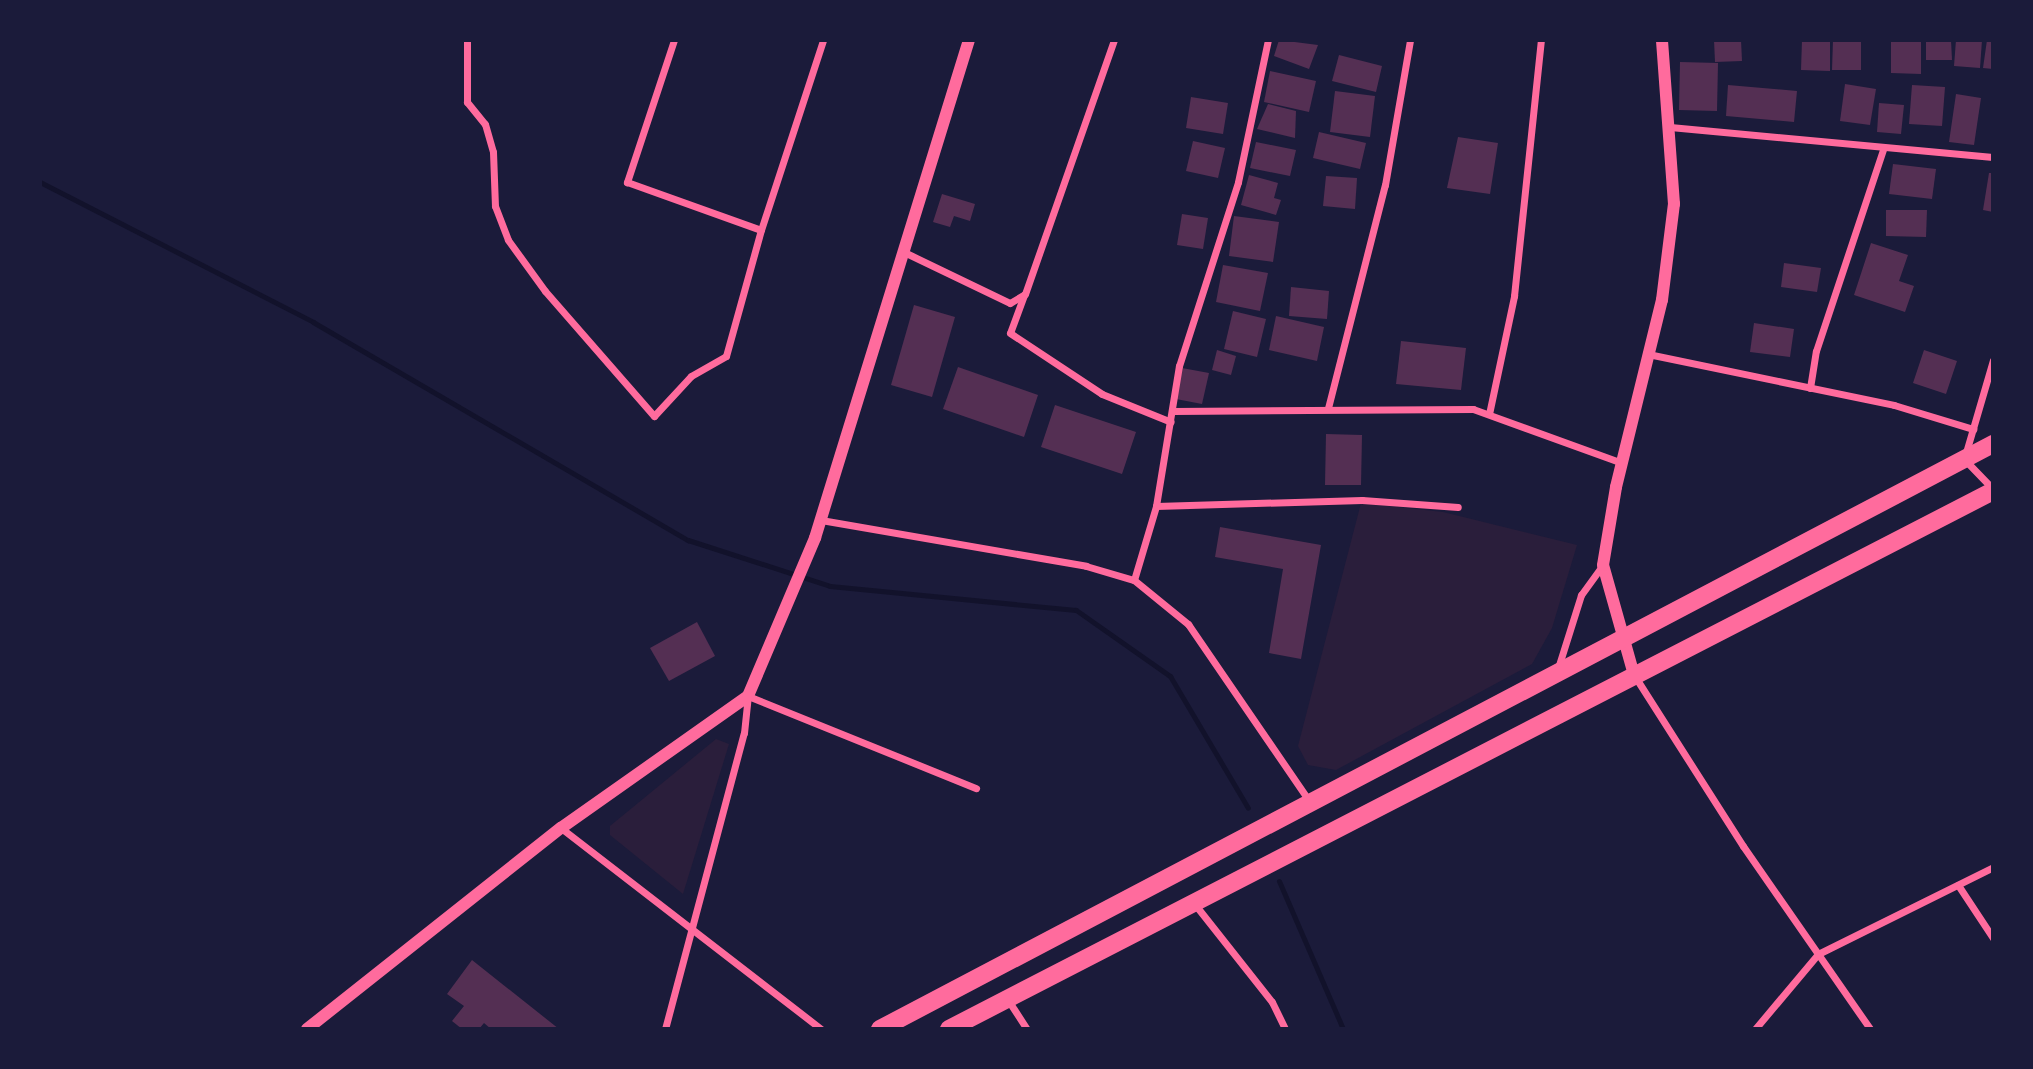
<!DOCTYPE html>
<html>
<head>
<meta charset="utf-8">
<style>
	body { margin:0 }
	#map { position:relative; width:2033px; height:1069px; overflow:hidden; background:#1b1b3a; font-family:Commissioner,sans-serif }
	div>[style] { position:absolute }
	.green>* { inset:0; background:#2a1e3b }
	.stream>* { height:5px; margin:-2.5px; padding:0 2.5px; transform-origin:2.5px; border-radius:2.5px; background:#12122b }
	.building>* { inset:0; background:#542f53 }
	.minor>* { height:7px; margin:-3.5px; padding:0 3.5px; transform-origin:3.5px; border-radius:3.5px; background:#ff6b9d }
	.tertiary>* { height:12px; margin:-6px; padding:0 6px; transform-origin:6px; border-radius:6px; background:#ff6b9d }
	.primary>* { height:18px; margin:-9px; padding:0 9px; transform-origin:9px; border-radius:9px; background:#ff6b9d }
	span { translate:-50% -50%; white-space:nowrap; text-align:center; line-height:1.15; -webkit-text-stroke:5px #1b1b3a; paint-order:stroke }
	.frame { position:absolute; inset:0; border:42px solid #1b1b3a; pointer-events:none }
</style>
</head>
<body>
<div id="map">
	<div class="green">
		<div style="clip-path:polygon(1361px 503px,1443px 512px,1577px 545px,1552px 628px,1532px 664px,1336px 770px,1308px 765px,1298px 746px)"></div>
		<div style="clip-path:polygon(716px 739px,729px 744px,683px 894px,610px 835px,610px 826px)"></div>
	</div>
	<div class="stream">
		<div style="left:40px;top:182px;width:307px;rotate:27.1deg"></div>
		<div style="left:313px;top:322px;width:434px;rotate:30.2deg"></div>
		<div style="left:688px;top:540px;width:149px;rotate:17.9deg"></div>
		<div style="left:830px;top:586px;width:247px;rotate:5.6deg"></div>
		<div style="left:1076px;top:610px;width:115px;rotate:35.1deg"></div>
		<div style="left:1170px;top:676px;width:153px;rotate:59.4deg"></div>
		<div style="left:1279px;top:881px;width:161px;rotate:66.6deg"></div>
	</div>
	<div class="building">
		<div style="clip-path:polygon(1279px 40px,1318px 45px,1309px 69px,1274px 56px)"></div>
		<div style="clip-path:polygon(1714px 40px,1741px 40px,1742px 61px,1715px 62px)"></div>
		<div style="clip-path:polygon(1802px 40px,1830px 40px,1830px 71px,1801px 70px)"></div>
		<div style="clip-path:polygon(1833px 40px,1861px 40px,1861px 70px,1832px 70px)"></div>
		<div style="clip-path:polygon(1891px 40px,1921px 40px,1921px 74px,1891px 73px)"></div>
		<div style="clip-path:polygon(1926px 40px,1951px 40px,1952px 60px,1926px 60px)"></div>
		<div style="clip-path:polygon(1956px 40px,1982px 40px,1980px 68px,1954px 66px)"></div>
		<div style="clip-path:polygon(1987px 40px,1993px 40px,1993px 69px,1983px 68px)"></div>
		<div style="clip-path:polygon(1339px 55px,1382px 66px,1376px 92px,1332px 81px)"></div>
		<div style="clip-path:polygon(1680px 62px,1718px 63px,1717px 111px,1679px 110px)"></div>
		<div style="clip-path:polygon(1270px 71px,1316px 81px,1309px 112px,1264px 102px)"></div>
		<div style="clip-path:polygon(1845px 84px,1876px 89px,1870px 125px,1840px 121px)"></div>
		<div style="clip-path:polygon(1728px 85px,1797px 91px,1794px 122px,1726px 116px)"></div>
		<div style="clip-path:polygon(1912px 85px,1945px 87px,1942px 126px,1909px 124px)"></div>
		<div style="clip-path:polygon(1335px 91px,1375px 96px,1370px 137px,1330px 132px)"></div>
		<div style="clip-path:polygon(1956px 94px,1981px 98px,1974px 145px,1949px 142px)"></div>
		<div style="clip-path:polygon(1191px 97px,1228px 103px,1223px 134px,1186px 128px)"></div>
		<div style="clip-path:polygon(1879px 103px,1904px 105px,1901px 134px,1877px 132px)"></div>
		<div style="clip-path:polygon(1268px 104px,1296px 111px,1295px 138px,1257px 129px)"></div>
		<div style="clip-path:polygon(1319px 132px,1366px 143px,1360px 169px,1313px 158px)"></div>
		<div style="clip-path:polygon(1458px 137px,1498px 143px,1490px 194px,1447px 188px)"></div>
		<div style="clip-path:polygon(1193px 141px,1225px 148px,1218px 178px,1186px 171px)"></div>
		<div style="clip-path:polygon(1256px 142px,1296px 150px,1290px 176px,1250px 168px)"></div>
		<div style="clip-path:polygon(1893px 164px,1936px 169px,1932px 199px,1889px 194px)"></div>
		<div style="clip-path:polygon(1989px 173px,1993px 173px,1993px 212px,1983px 210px)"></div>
		<div style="clip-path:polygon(1249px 175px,1278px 183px,1274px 198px,1281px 200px,1276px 215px,1241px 205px)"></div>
		<div style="clip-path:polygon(1326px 176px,1357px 178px,1355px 209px,1323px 206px)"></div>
		<div style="clip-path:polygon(942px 194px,975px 204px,970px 221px,954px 216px,950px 227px,933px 222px)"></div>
		<div style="clip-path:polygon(1886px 210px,1927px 210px,1926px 237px,1886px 236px)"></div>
		<div style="clip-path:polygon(1182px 214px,1208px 218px,1203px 249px,1177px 245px)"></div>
		<div style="clip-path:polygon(1234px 216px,1279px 222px,1273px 262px,1229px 256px)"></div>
		<div style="clip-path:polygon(1871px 243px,1908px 255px,1899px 281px,1914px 286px,1905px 312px,1854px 295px)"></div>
		<div style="clip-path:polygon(1784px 263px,1821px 268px,1817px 292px,1781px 287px)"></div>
		<div style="clip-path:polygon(1223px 265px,1268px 273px,1260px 311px,1216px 302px)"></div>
		<div style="clip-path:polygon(1291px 287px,1329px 291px,1327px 319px,1289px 316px)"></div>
		<div style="clip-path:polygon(914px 305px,955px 317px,932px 397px,891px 385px)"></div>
		<div style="clip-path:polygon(1233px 311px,1266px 319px,1257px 357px,1224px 349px)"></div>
		<div style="clip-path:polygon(1276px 316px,1324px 327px,1317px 361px,1269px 350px)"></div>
		<div style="clip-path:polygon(1754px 323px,1794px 329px,1790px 357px,1750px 352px)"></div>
		<div style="clip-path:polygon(1401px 341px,1466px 348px,1461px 390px,1396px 384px)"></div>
		<div style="clip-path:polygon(1217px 350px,1236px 356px,1231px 375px,1212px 370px)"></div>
		<div style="clip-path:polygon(1924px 350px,1957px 361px,1946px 394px,1913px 383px)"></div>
		<div style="clip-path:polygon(958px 367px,1038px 395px,1024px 437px,943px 409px)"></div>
		<div style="clip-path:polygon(1182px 368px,1209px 373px,1202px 404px,1176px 399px)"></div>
		<div style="clip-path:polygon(1055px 405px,1136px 432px,1122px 474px,1041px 447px)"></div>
		<div style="clip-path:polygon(1326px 434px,1362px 435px,1361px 485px,1325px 485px)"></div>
		<div style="clip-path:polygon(1220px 527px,1321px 545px,1301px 659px,1269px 653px,1283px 569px,1215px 557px)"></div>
		<div style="clip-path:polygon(697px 622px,715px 656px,669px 681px,650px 648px)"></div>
		<div style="clip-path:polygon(472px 960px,559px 1029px,491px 1029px,484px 1023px,479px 1029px,462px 1029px,452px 1021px,464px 1006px,447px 994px)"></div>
	</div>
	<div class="minor">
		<div style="left:467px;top:40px;width:62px;rotate:90deg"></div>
		<div style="left:467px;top:102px;width:28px;rotate:51deg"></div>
		<div style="left:485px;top:124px;width:29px;rotate:74deg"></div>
		<div style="left:493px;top:152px;width:54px;rotate:87.9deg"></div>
		<div style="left:495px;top:206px;width:36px;rotate:69deg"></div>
		<div style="left:508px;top:240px;width:63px;rotate:54deg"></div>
		<div style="left:545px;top:291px;width:166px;rotate:48.9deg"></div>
		<div style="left:654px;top:416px;width:54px;rotate:-47.2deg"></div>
		<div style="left:691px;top:376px;width:40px;rotate:-29.7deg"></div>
		<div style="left:726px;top:356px;width:131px;rotate:-74.5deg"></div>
		<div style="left:761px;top:230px;width:200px;rotate:-71.9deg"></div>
		<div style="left:674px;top:40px;width:150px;rotate:108.3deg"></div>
		<div style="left:627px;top:182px;width:142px;rotate:19.7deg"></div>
		<div style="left:1670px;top:127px;width:324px;rotate:5.3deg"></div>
		<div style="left:906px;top:253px;width:115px;rotate:25.7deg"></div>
		<div style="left:1010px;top:303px;width:17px;rotate:-31deg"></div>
		<div style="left:1025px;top:294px;width:269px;rotate:-70.7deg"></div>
		<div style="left:1024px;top:295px;width:40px;rotate:110.2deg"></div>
		<div style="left:1010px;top:333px;width:110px;rotate:33.5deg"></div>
		<div style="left:1102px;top:394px;width:74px;rotate:22.1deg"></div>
		<div style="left:1648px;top:354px;width:251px;rotate:11.7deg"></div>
		<div style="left:1894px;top:405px;width:83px;rotate:16.9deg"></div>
		<div style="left:1993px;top:360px;width:103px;rotate:106.3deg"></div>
		<div style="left:1964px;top:459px;width:42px;rotate:46deg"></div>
		<div style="left:1810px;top:388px;width:37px;rotate:-81deg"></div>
		<div style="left:1816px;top:351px;width:215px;rotate:-71.6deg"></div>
		<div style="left:1328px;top:408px;width:230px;rotate:-75.7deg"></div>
		<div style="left:1385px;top:185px;width:147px;rotate:-80.2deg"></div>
		<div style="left:1173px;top:411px;width:300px;rotate:-0.4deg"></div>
		<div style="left:1473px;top:409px;width:158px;rotate:19.9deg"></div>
		<div style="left:1489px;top:414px;width:121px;rotate:-78deg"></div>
		<div style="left:1514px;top:296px;width:257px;rotate:-84deg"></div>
		<div style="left:1156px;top:506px;width:206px;rotate:-1.7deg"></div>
		<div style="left:1362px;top:500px;width:96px;rotate:4.2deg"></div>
		<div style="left:821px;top:520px;width:269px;rotate:9.8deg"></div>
		<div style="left:1086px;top:566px;width:50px;rotate:16.3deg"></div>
		<div style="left:1134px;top:580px;width:70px;rotate:39.2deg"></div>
		<div style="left:1188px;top:624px;width:216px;rotate:55.6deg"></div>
		<div style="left:1134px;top:580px;width:77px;rotate:-73.4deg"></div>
		<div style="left:1156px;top:506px;width:142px;rotate:-80.7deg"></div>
		<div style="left:1179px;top:366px;width:193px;rotate:-72.2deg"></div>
		<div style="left:1238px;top:182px;width:145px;rotate:-78.1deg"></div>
		<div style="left:1558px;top:668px;width:77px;rotate:-72.5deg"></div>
		<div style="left:1581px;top:595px;width:37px;rotate:-54deg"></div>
		<div style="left:1634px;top:675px;width:203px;rotate:57.5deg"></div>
		<div style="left:1743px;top:846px;width:223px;rotate:55.2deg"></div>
		<div style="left:561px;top:828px;width:329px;rotate:37.7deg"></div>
		<div style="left:1958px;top:885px;width:64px;rotate:56.6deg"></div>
		<div style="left:1193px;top:902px;width:127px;rotate:51.7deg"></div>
		<div style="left:1272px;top:1002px;width:30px;rotate:64deg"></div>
		<div style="left:1008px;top:1000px;width:35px;rotate:57deg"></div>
		<div style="left:665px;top:1029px;width:306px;rotate:-75.1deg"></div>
		<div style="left:744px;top:733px;width:37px;rotate:-84deg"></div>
		<div style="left:748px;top:696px;width:246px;rotate:22deg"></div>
		<div style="left:1755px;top:1029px;width:98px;rotate:-50deg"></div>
		<div style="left:1818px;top:954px;width:195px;rotate:-26.4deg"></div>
	</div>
	<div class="tertiary">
		<div style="left:1634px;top:675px;width:114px;rotate:-105.7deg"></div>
		<div style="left:1603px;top:565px;width:79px;rotate:-80.5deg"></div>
		<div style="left:1616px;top:487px;width:193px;rotate:-76.2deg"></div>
		<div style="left:1662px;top:300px;width:97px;rotate:-82.9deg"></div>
		<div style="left:1674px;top:204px;width:164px;rotate:-94.2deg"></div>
		<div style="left:307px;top:1029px;width:324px;rotate:-38.4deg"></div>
		<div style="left:561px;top:828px;width:229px;rotate:-35.2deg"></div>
		<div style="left:748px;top:696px;width:172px;rotate:-67deg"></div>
		<div style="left:815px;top:538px;width:521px;rotate:-72.82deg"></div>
	</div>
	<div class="primary">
		<div style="left:880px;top:1029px;width:1257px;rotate:-27.73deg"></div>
		<div style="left:949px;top:1029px;width:1174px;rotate:-27.26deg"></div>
	</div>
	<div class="frame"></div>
</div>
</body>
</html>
